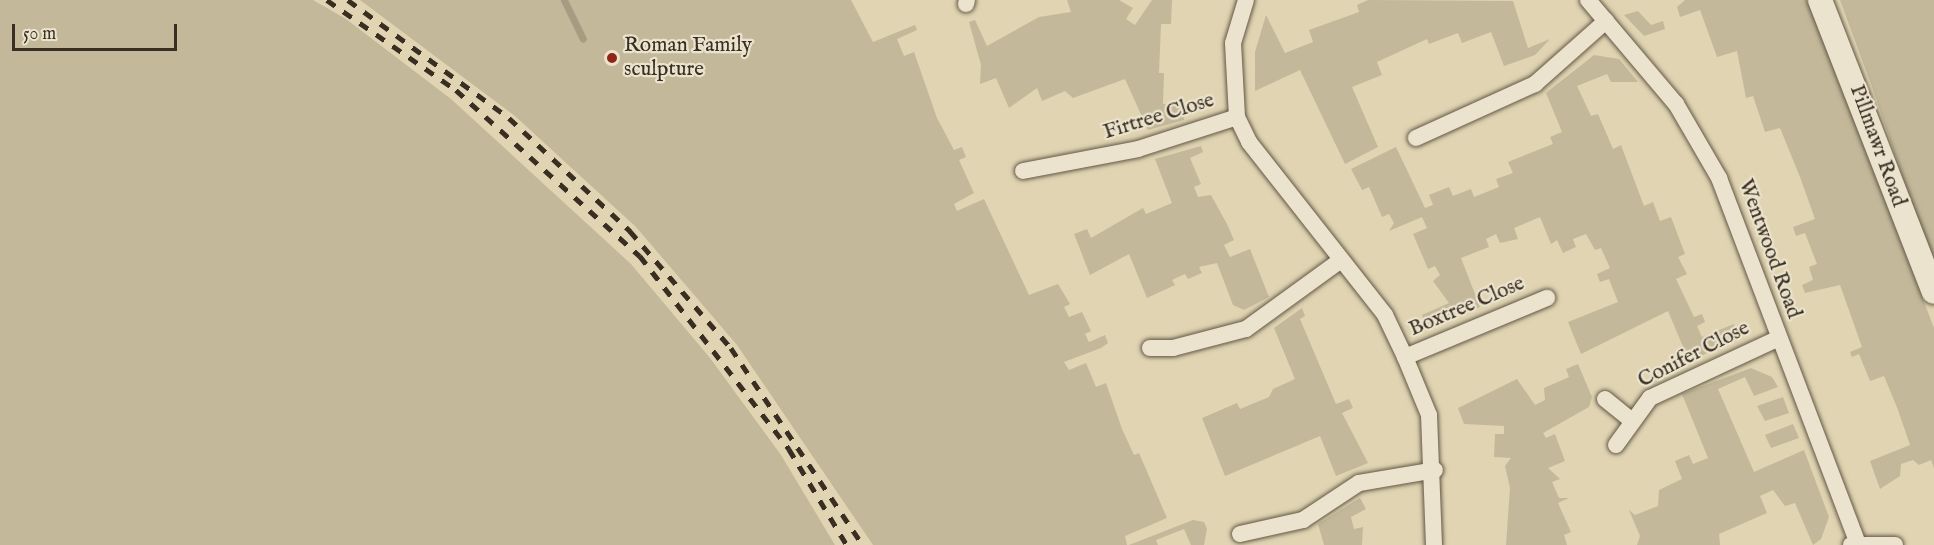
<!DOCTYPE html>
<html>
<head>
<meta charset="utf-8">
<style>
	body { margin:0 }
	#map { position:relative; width:1934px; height:545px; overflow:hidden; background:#e0d4b2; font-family:"IM FELL English",serif }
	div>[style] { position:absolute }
	.green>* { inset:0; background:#c3b89a }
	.stream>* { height:7px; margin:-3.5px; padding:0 3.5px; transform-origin:3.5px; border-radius:3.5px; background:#a79c81 }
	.roads { filter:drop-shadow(0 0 2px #625846) drop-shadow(0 0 2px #625846) }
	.street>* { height:16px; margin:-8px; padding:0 8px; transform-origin:8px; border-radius:8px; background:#ebe3cd }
	.secondary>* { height:24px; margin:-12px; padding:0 12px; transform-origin:12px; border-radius:12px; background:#ebe3cd }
	.rail>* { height:4.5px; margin-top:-2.25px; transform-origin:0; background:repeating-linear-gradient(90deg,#382e22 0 10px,transparent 0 20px) }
	.dots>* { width:16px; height:16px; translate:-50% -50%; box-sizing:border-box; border:3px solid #ebe3cd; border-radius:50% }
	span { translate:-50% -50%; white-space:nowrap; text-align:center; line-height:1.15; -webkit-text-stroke:4.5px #ebe3cd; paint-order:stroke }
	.poi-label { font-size:21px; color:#382e22 }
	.left { translate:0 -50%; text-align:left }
	.street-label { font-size:21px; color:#382e22 }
	.scale { position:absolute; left:12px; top:24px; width:165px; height:27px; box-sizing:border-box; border:3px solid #382e22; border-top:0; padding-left:8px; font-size:18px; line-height:21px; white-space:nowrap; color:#382e22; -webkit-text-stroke:4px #ebe3cd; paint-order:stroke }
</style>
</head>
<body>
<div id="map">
	<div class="green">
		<div style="clip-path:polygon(0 0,313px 0,346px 19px,451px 99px,631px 264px,710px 358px,781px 455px,835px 545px,0 545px)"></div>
		<div style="clip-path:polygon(360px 0,851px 0,873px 42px,915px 25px,917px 30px,897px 39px,904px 56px,914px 52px,937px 118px,954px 150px,962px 147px,966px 157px,959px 160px,974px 193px,954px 204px,957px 211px,984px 199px,1029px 295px,1058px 284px,1070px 304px,1064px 307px,1069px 317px,1082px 312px,1091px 331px,1085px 334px,1089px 342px,1105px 335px,1108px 343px,1101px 348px,1064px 362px,1069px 370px,1086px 363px,1096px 387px,1106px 383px,1122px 429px,1134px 455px,1139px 453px,1167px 518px,1125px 536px,1127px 545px,873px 545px,737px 345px,636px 227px,515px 116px)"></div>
		<div style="clip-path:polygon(1067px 0,1119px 0,1133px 8px,1126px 19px,1135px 25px,1152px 0,1172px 0,1171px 24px,1161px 24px,1159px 73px,1164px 73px,1163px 104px,1184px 105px,1184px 120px,1148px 130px,1125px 79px,1073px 98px,1065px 91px,1042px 101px,1037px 88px,1009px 108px,996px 78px,980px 84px,981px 65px,969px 22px,975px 20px,987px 46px,1039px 17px,1071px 12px)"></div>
		<div style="clip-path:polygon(1368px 0,1513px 1px,1528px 48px,1550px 39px,1535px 55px,1504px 66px,1491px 32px,1462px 43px,1458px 33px,1429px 44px,1427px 39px,1377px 62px,1382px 75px,1352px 87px,1378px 147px,1345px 164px,1300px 70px,1255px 91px,1255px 52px,1266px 15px,1285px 53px,1313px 42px,1309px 30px,1359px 12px,1357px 5px)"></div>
		<div style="clip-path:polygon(1685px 0,1809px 0,1934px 328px,1934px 468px,1931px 460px,1919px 465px,1913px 460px,1901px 464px,1900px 476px,1880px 489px,1870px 461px,1910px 445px,1898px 410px,1884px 376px,1870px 381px,1859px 354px,1852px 357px,1850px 352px,1862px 347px,1840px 285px,1805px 293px,1802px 285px,1813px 280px,1809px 267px,1817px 264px,1805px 233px,1796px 236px,1793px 227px,1815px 219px,1800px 177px,1780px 128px,1765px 132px,1753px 96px,1746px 98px,1737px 51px,1717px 57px,1700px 10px,1680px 17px,1677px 7px)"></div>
		<div style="clip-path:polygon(1840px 0,1934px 0,1934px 268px,1872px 87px)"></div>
		<div style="clip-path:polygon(1638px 11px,1651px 25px,1663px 21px,1665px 29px,1644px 36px,1624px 15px)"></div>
		<div style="clip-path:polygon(1594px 55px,1619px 59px,1638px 82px,1611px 82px,1607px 74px,1577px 86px,1591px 116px,1598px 114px,1613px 149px,1621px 145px,1644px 206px,1653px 202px,1660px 221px,1671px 217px,1685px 254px,1678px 257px,1687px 274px,1676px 279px,1694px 317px,1702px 314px,1705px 322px,1697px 326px,1702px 337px,1734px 324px,1740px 339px,1689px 361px,1668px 311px,1581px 354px,1568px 322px,1618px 302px,1609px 279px,1600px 282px,1597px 274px,1610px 268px,1601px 248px,1595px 250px,1586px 234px,1573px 239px,1576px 247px,1563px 253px,1557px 240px,1551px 244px,1540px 217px,1514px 228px,1518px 239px,1500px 243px,1496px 234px,1486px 239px,1489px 247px,1461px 258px,1480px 307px,1428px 328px,1422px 315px,1449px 303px,1433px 281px,1440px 275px,1435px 266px,1428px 269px,1413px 234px,1427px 228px,1422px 217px,1389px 231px,1394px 223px,1389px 214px,1382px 217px,1369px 187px,1362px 190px,1351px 169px,1396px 147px,1425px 208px,1433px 205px,1429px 195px,1449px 187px,1453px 196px,1471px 189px,1474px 197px,1499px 187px,1496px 179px,1513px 173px,1508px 162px,1553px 144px,1550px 137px,1562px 132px,1546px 93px)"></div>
		<div style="clip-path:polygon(1201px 146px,1203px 152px,1190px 158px,1201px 184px,1194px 187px,1198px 197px,1211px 195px,1227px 224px,1234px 240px,1224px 245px,1230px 257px,1250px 249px,1269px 297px,1244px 310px,1233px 305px,1217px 263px,1199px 267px,1202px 273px,1188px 279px,1185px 274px,1172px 280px,1175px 285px,1147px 298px,1129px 254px,1090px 275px,1074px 234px,1087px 229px,1091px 238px,1143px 208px,1146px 214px,1172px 203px,1155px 159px)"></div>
		<div style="clip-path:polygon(1302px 308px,1305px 316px,1300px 319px,1336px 404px,1349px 399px,1353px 408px,1342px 413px,1368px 463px,1336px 476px,1320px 436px,1225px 476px,1202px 418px,1237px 403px,1240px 409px,1269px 397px,1273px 389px,1295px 379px,1274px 328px)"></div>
		<div style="clip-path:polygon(1578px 364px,1592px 397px,1589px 407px,1543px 433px,1546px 438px,1555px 434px,1565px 461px,1548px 468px,1560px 479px,1552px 482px,1559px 498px,1569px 498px,1558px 503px,1571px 532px,1564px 535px,1567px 545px,1506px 545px,1510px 488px,1505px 466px,1511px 458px,1494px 457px,1495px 434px,1504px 434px,1504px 426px,1464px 424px,1458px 408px,1517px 379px,1535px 405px,1545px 400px,1544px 388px,1569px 377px,1566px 369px)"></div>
		<div style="clip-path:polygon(1751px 368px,1772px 377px,1778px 387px,1754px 396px,1745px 377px,1718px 389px,1754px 472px,1804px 450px,1829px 517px,1821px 539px,1813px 545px,1795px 503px,1785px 506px,1773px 490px,1760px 496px,1767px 513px,1719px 534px,1720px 545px,1637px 545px,1640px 536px,1629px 510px,1635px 515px,1658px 506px,1659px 490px,1682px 479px,1675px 461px,1689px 455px,1693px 464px,1708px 458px,1682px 394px)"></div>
		<div style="clip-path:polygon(1783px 397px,1789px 413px,1765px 421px,1757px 406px)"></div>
		<div style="clip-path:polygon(1793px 424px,1799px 438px,1771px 448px,1765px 435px)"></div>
		<div style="clip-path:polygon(1360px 498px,1366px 509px,1351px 517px,1354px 529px,1363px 527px,1362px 545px,1324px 545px,1318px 524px)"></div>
		<div style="clip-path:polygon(1193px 520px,1204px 522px,1207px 529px,1204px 545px,1191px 545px,1184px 529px,1156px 540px,1158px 545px,1129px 545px)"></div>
	</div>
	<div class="stream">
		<div style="left:564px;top:0;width:43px;rotate:64deg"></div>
	</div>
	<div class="roads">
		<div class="street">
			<div style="left:1246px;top:0;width:45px;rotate:106.8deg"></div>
			<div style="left:1233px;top:43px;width:74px;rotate:86.9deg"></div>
			<div style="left:1237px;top:117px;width:28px;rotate:64deg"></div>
			<div style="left:1249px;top:142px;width:220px;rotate:51.8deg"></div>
			<div style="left:1385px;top:315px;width:47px;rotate:64.5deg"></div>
			<div style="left:1405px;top:357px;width:63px;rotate:67.5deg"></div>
			<div style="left:1429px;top:415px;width:130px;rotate:87.8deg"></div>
			<div style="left:1588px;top:0;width:136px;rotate:49.8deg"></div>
			<div style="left:1676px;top:104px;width:86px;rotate:59.8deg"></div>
			<div style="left:1719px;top:178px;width:388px;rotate:69.2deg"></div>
			<div style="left:966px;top:4px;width:4px;rotate:-76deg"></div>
			<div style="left:1416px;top:138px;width:131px;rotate:-24.4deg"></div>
			<div style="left:1535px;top:84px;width:95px;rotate:-41.6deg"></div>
			<div style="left:1023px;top:171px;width:117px;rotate:-10.8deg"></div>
			<div style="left:1138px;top:149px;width:104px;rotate:-17.9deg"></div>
			<div style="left:1150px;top:348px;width:23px"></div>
			<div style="left:1173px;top:348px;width:75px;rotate:-14.6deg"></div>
			<div style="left:1246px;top:329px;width:117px;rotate:-36deg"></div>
			<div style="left:1405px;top:357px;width:154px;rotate:-22.6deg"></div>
			<div style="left:1605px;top:399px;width:32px;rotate:39deg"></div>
			<div style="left:1616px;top:445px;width:58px;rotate:-54.1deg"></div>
			<div style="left:1650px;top:398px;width:140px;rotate:-24.9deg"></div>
			<div style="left:1240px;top:534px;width:65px;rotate:-12.5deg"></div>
			<div style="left:1303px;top:520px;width:67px;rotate:-33.5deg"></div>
			<div style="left:1359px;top:483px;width:77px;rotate:-9.7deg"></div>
			<div style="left:1851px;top:545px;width:44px"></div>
		</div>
		<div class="secondary">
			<div style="left:1820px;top:0;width:313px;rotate:68.7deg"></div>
		</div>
	</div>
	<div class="rail">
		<div style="left:327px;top:0;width:157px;rotate:34.9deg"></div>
		<div style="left:456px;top:90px;width:248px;rotate:42.1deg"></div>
		<div style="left:640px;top:256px;width:244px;rotate:52.3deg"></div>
		<div style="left:789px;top:449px;width:112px;rotate:58.9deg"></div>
		<div style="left:348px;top:0;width:200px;rotate:36.2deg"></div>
		<div style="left:509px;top:118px;width:166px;rotate:43deg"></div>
		<div style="left:630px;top:231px;width:155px;rotate:49.2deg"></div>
		<div style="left:731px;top:348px;width:237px;rotate:56.2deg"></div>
	</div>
	<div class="dots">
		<div style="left:612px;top:58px;background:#8f2418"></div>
	</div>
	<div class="poi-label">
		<span class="left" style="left:624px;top:58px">Roman Family<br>sculpture</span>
	</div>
	<div class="street-label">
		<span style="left:1159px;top:117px;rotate:-17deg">Firtree Close</span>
		<span style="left:1877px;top:146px;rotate:70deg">Pillmawr Road</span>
		<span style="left:1769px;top:249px;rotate:70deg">Wentwood Road</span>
		<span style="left:1467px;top:307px;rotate:-23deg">Boxtree Close</span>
		<span style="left:1694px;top:355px;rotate:-27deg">Conifer Close</span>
	</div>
	<div class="scale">50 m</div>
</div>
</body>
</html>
